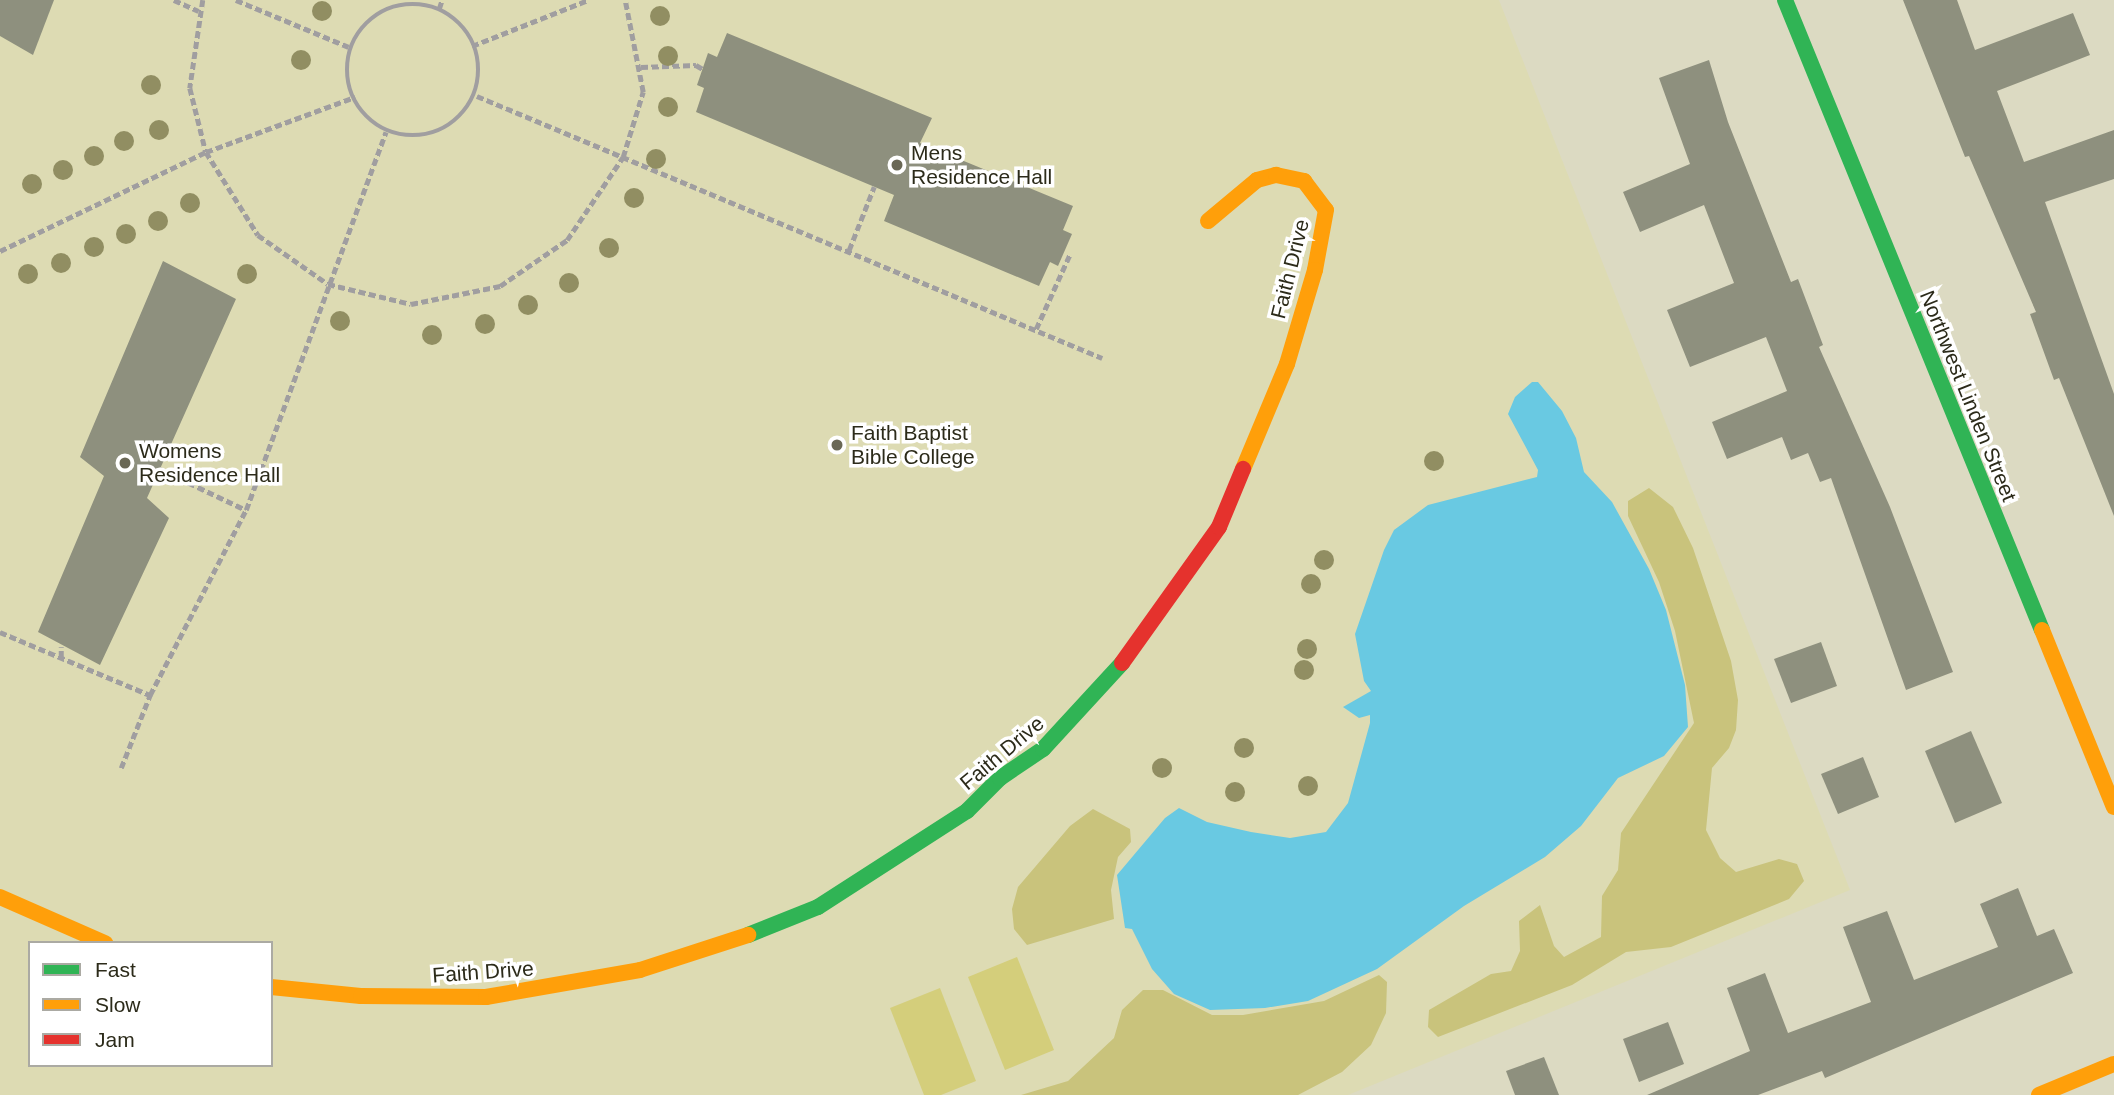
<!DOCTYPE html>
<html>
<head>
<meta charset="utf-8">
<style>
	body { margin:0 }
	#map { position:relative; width:2114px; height:1095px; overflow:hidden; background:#dcdac2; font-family:Helvetica,sans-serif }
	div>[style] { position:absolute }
	.built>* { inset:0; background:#dddbb3 }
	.green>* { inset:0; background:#d4ce7b }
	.forest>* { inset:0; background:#c9c37c }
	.water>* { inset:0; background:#69c9e2 }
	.building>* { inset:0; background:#8e907e }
	.path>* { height:4.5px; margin-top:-2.25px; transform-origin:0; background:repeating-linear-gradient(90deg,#a09ea0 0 7px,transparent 0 10.5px) }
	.path>.ring { margin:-2.25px; padding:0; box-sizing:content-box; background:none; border:4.5px solid #a09ea0; border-radius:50% }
	.fast>* { height:16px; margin:-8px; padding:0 8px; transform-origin:8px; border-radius:8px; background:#30b455 }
	.slow>* { height:16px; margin:-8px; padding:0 8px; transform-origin:8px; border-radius:8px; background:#ff9f0a }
	.jam>* { height:16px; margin:-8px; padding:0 8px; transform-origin:8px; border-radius:8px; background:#e5322d }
	.trees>* { width:20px; height:20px; margin:-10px; border-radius:50%; background:#918e62 }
	.dots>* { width:19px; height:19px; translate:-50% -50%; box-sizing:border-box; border:4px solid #fff; border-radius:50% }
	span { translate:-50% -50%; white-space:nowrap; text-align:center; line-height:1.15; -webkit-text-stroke:7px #fff; paint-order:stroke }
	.poi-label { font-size:21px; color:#2c2b1a }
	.left { translate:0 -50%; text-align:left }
	.street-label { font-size:21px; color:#2c2b1a }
	.legend { position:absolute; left:28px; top:941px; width:245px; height:126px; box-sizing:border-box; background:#fff; border:2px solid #abaaa3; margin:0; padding:9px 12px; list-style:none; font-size:21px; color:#2c2b1a }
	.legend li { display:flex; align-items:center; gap:14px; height:35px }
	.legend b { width:35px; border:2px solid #abaaa3 }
</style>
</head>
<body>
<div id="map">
	<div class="built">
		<div style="clip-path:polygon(evenodd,0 0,1499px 0,1850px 890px,1348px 1095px,0 1095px,0 0,30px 943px,271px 943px,271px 1065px,30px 1065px,30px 943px)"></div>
	</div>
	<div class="green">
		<div style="clip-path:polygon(1017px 957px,1054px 1050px,1005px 1070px,968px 977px)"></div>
		<div style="clip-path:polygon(940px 988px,976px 1081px,941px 1095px,924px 1095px,890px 1008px)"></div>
	</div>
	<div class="forest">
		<div style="clip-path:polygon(1649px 488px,1673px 507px,1693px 548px,1731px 661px,1738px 700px,1736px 730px,1729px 748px,1712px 768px,1706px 830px,1720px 858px,1736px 872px,1779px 859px,1797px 864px,1804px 881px,1789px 899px,1671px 947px,1626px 952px,1572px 985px,1438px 1037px,1428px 1027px,1429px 1010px,1491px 974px,1511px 971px,1520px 951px,1519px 921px,1540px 905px,1554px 946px,1564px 957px,1601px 937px,1602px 896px,1618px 870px,1621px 833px,1694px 723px,1675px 631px,1659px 582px,1628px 516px,1628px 501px)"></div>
		<div style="clip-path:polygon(1093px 809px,1130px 829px,1131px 842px,1118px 857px,1111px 890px,1114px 919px,1027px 945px,1014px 929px,1012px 909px,1018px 887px,1070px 826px)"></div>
		<div style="clip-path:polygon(1379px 975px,1387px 982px,1386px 1013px,1371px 1045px,1342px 1072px,1298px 1095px,1021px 1095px,1068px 1081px,1114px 1038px,1122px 1010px,1143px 990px,1163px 990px,1212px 1015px,1243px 1015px,1324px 1001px)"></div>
	</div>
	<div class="water">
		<div style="clip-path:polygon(1532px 382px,1538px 382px,1562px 411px,1576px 438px,1584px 472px,1612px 502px,1649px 569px,1666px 610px,1685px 685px,1688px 727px,1664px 756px,1618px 778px,1581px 826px,1545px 857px,1464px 906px,1377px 969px,1308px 1001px,1265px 1008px,1210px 1010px,1174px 994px,1152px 969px,1132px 929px,1125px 928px,1117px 875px,1165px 818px,1179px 808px,1207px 822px,1251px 832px,1290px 838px,1326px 832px,1348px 803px,1370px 723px,1370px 715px,1359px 718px,1343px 707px,1371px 691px,1364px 681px,1355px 634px,1384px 550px,1394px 530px,1428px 505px,1537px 477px,1538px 470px,1508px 414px,1515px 397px)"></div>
	</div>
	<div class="building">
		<div style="clip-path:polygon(0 0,54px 0,33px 55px,0 36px)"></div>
		<div style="clip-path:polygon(1903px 0,1957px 0,1975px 50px,2073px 13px,2090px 55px,1997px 91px,2024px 162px,2114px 130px,2114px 179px,2045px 202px,2114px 394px,2114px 516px,2059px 378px,2054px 380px,2030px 314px,2036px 312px,1969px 156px,1965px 157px)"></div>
		<div style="clip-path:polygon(727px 33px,932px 118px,920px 143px,1073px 206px,1063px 230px,1072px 234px,1058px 266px,1050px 262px,1039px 286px,884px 221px,894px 195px,696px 112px,704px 88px,697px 85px,708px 53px,717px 57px)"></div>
		<div style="clip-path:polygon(1709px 60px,1728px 122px,1791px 282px,1798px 279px,1823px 345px,1819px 347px,1890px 507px,1953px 672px,1906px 690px,1831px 478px,1820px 482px,1808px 453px,1791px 460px,1782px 437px,1727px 459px,1712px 422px,1787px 391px,1766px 337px,1690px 367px,1667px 310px,1734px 283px,1704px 205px,1640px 232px,1623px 192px,1690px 164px,1659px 78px)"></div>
		<div style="clip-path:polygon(163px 261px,236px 299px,147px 498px,169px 518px,100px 665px,38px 632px,104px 476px,80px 457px)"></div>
		<div style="clip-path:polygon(1821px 642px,1837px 686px,1791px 703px,1774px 659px)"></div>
		<div style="clip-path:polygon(1971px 731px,2002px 803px,1955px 823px,1925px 751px)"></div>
		<div style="clip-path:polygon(1863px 757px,1879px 797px,1838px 814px,1821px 774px)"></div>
		<div style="clip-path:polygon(2018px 888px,2037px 936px,2054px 929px,2073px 973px,1825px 1078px,1822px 1071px,1758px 1095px,1647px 1095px,1750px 1051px,1727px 988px,1765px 973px,1788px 1033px,1871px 1002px,1843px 927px,1887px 911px,1914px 980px,1998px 947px,1980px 904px)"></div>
		<div style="clip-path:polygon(1668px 1022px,1684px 1064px,1639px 1082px,1623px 1039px)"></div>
		<div style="clip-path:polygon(1544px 1057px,1559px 1095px,1515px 1095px,1506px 1071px)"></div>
	</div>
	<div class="path">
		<div style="left:174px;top:0;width:27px;rotate:24deg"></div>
		<div style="left:203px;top:0;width:89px;rotate:98.4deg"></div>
		<div style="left:190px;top:88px;width:66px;rotate:76deg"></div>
		<div style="left:206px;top:152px;width:98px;rotate:57.9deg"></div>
		<div style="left:258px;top:235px;width:85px;rotate:35deg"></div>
		<div style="left:328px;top:284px;width:85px;rotate:13.5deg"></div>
		<div style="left:411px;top:304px;width:91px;rotate:-11.4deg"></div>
		<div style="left:500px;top:286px;width:81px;rotate:-34.5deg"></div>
		<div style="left:567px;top:240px;width:100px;rotate:-56deg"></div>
		<div style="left:623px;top:157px;width:68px;rotate:-72.9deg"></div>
		<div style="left:643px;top:92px;width:94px;rotate:-101.1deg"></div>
		<div style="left:236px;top:0;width:122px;rotate:22.6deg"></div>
		<div class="ring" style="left:347px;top:4px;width:127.5px;height:127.5px"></div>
		<div style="left:439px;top:9px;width:9px;rotate:-72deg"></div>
		<div style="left:472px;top:46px;width:125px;rotate:-21.6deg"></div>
		<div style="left:641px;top:67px;width:55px;rotate:-2.1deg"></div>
		<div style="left:696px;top:65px;width:8px;rotate:30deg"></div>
		<div style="left:477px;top:96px;width:678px;rotate:22.74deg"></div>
		<div style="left:849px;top:250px;width:68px;rotate:-68.4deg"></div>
		<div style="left:0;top:251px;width:229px;rotate:-25.7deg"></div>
		<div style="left:206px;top:152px;width:159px;rotate:-20.3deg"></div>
		<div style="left:1036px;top:329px;width:82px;rotate:-65.6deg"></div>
		<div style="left:160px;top:469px;width:95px;rotate:25.5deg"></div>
		<div style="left:0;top:632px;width:163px;rotate:22.8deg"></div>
		<div style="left:61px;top:658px;width:11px;rotate:-90deg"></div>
		<div style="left:121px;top:768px;width:79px;rotate:-68.3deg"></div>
		<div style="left:150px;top:695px;width:208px;rotate:-62.6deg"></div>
		<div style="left:246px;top:510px;width:403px;rotate:-69.7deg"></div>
	</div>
	<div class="fast">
		<div style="left:1785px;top:0;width:680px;rotate:67.81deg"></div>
		<div style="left:748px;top:935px;width:75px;rotate:-21.8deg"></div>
		<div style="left:818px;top:907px;width:177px;rotate:-32.8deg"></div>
		<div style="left:967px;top:811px;width:47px;rotate:-45deg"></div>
		<div style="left:1000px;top:778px;width:52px;rotate:-34deg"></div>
		<div style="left:1043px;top:749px;width:117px;rotate:-47.4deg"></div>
	</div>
	<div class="slow">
		<div style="left:1208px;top:221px;width:64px;rotate:-39.9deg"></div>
		<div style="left:1257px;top:180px;width:20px;rotate:-15deg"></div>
		<div style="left:1276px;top:175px;width:29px;rotate:12deg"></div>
		<div style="left:1304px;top:181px;width:36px;rotate:53deg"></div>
		<div style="left:1326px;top:210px;width:61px;rotate:100.4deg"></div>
		<div style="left:1315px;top:270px;width:98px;rotate:106.6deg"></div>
		<div style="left:1287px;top:364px;width:114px;rotate:112.7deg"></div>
		<div style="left:2042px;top:630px;width:191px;rotate:67.9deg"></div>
		<div style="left:0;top:897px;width:115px;rotate:23.7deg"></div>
		<div style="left:271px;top:987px;width:90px;rotate:5.7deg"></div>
		<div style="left:361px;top:996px;width:125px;rotate:0.5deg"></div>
		<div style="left:486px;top:997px;width:156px;rotate:-9.9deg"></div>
		<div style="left:640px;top:970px;width:114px;rotate:-18deg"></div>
		<div style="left:2039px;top:1095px;width:81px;rotate:-22.5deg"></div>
	</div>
	<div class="jam">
		<div style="left:1122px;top:663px;width:167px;rotate:-54.5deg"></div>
		<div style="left:1219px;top:527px;width:63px;rotate:-67.5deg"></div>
	</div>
	<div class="trees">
		<div style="left:322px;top:11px"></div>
		<div style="left:660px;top:16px"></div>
		<div style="left:668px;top:56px"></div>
		<div style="left:301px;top:60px"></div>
		<div style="left:151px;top:85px"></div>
		<div style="left:668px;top:107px"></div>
		<div style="left:159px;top:130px"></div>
		<div style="left:124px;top:141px"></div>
		<div style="left:94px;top:156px"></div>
		<div style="left:656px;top:159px"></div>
		<div style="left:63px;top:170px"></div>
		<div style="left:32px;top:184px"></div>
		<div style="left:634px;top:198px"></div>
		<div style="left:190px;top:203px"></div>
		<div style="left:158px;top:221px"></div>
		<div style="left:126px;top:234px"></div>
		<div style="left:94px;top:247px"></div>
		<div style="left:609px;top:248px"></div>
		<div style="left:61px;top:263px"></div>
		<div style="left:28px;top:274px"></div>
		<div style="left:247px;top:274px"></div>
		<div style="left:569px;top:283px"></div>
		<div style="left:528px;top:305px"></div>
		<div style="left:340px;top:321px"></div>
		<div style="left:485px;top:324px"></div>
		<div style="left:432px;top:335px"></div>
		<div style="left:1434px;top:461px"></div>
		<div style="left:1324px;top:560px"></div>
		<div style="left:1311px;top:584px"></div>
		<div style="left:1307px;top:649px"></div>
		<div style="left:1304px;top:670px"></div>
		<div style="left:1244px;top:748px"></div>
		<div style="left:1162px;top:768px"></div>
		<div style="left:1308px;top:786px"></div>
		<div style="left:1235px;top:792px"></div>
	</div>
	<div class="dots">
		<div style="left:897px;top:165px;background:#6a6855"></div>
		<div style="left:837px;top:445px;background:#6a6855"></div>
		<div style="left:125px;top:463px;background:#6a6855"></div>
	</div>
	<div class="poi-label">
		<span class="left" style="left:911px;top:165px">Mens<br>Residence Hall</span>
		<span class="left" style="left:851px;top:445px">Faith Baptist<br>Bible College</span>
		<span class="left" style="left:139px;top:463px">Womens<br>Residence Hall</span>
	</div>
	<div class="street-label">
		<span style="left:1290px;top:269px;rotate:-76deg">Faith Drive</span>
		<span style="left:1968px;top:396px;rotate:68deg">Northwest Linden Street</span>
		<span style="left:1002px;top:753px;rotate:-40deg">Faith Drive</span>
		<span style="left:483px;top:972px;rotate:-4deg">Faith Drive</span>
	</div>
	<ul class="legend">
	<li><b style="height:9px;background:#30b455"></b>Fast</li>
	<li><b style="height:9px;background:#ff9f0a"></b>Slow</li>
	<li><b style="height:9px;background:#e5322d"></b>Jam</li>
	</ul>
</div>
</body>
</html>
